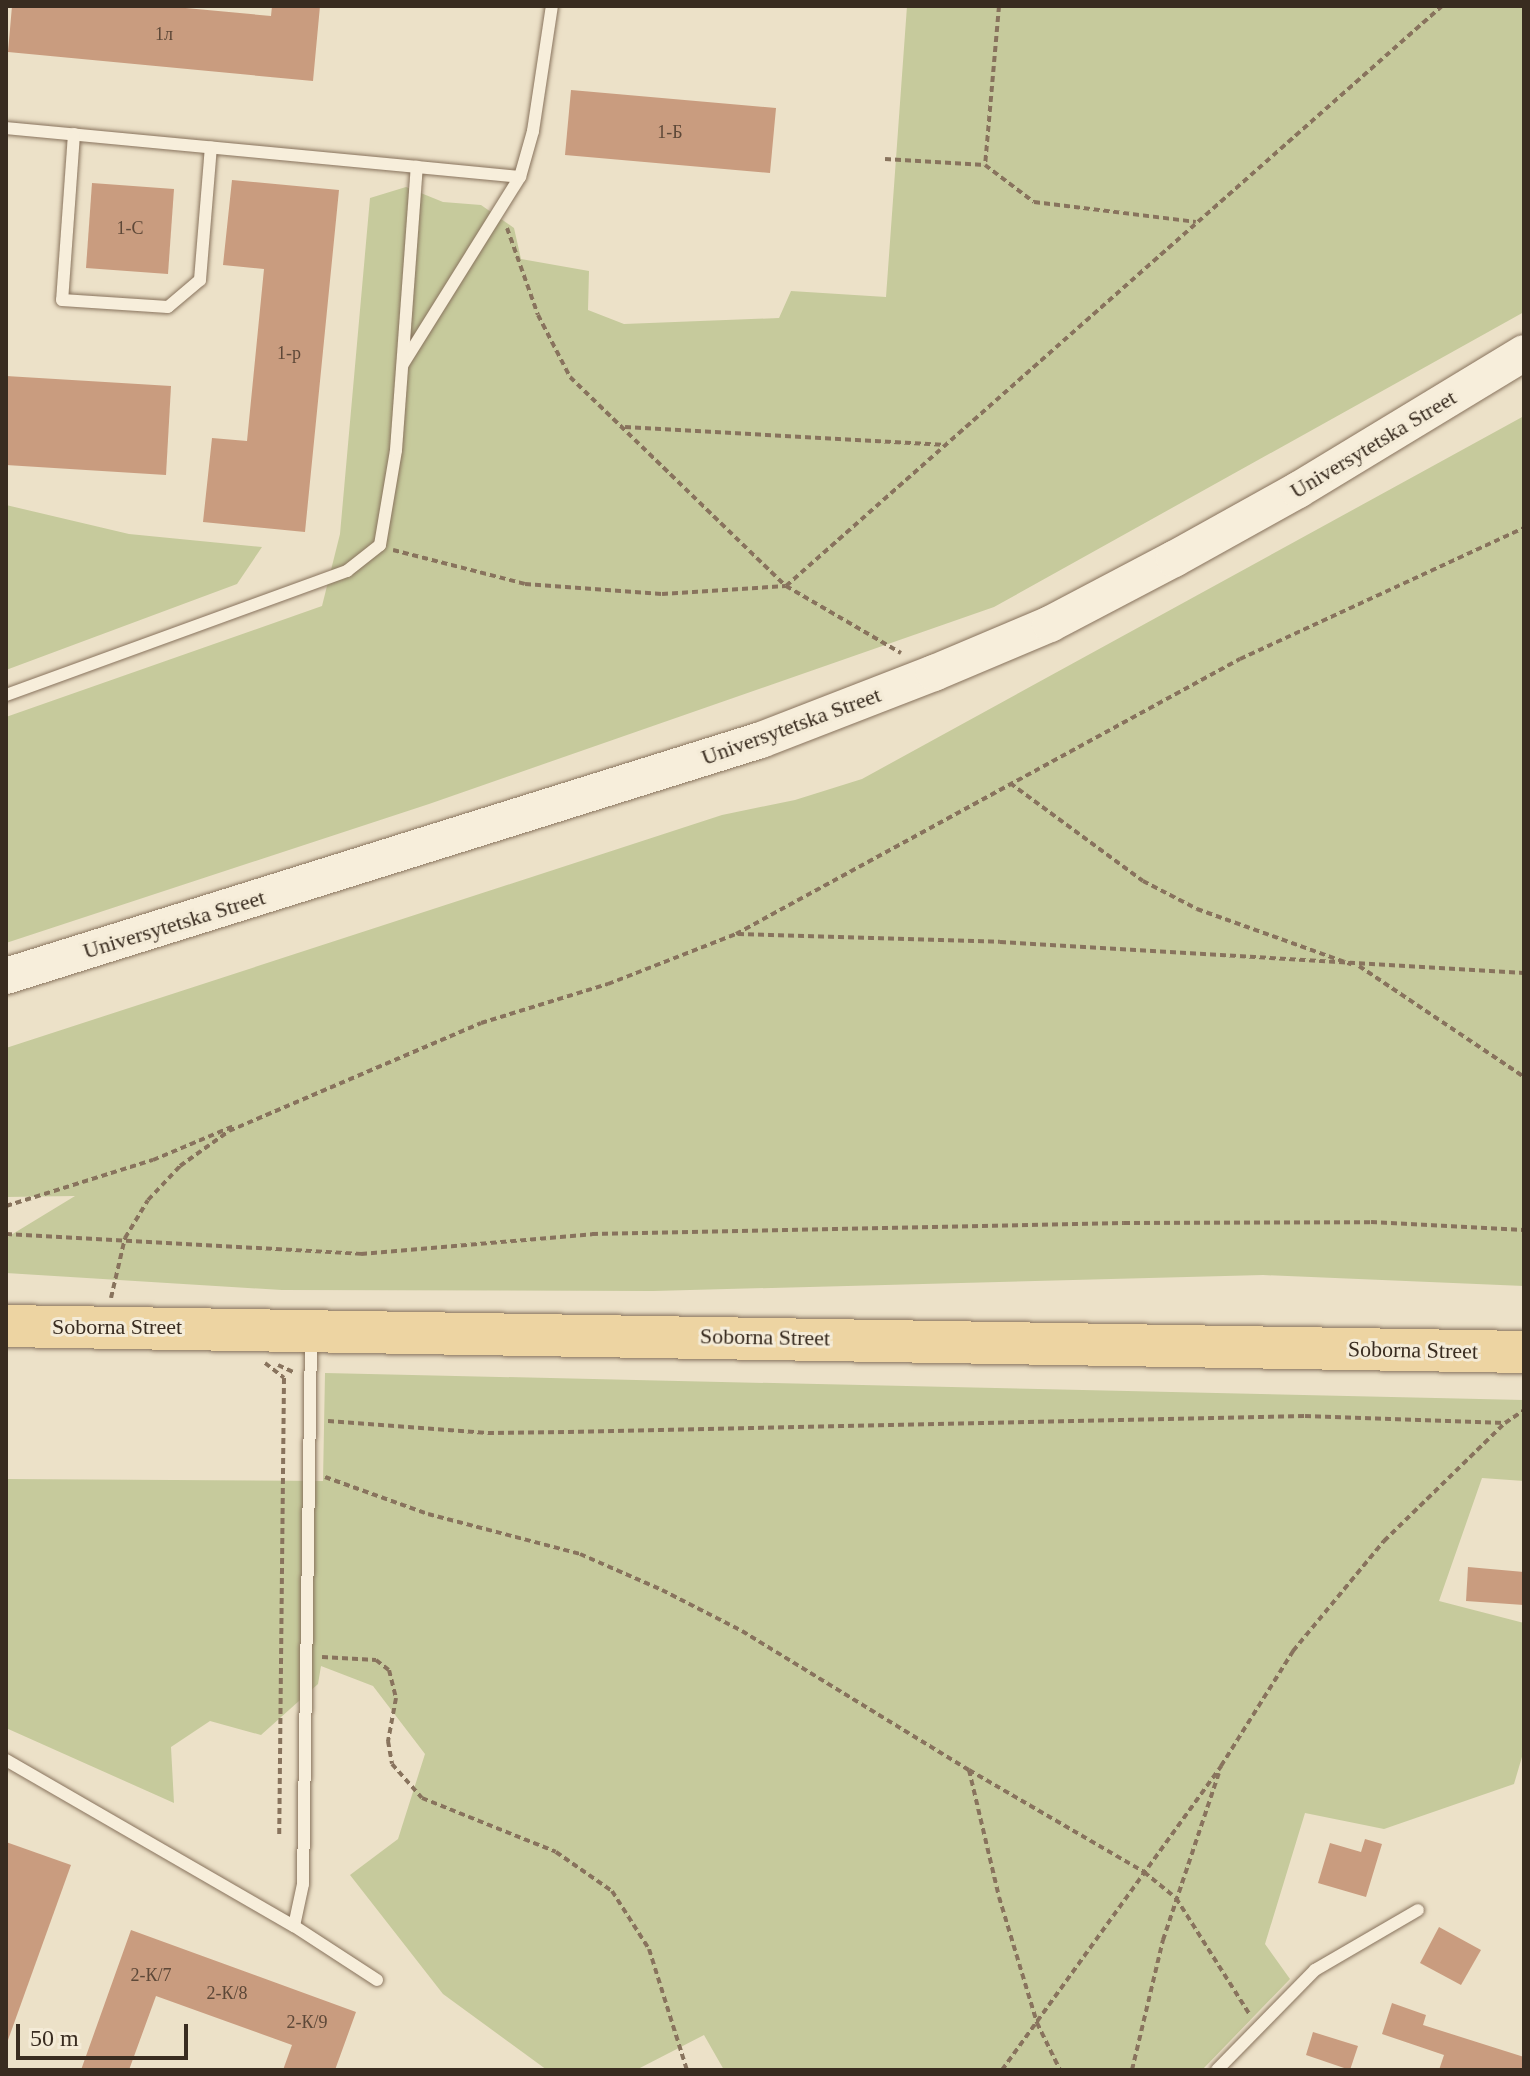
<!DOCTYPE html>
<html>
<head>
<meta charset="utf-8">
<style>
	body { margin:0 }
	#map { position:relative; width:1530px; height:2076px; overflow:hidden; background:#ece1c8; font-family:"Times New Roman",serif }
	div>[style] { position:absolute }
	.green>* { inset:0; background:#c6ca9c }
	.building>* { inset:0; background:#c99c7f }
	.path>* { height:4px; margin-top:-2px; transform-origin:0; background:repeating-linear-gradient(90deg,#88735d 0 6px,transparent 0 10px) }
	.roads { filter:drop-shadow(0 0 2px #88735d) drop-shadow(0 0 2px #88735d) }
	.service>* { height:12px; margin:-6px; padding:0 6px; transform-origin:6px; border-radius:6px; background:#f7eedb }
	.secondary>* { height:36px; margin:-18px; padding:0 18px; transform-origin:18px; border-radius:18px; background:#f7eedb }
	.primary>* { height:42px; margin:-21px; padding:0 21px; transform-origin:21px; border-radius:21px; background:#edd4a2 }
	span { translate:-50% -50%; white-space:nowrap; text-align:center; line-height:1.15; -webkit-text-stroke:6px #f4ebd7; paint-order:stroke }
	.number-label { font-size:18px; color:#5d4838 }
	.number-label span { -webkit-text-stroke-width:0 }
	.street-label { font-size:22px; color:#392c20 }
	.frame { position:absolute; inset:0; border:8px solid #392c20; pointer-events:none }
	.scale { position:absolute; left:16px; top:2024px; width:172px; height:36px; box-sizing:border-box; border:4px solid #392c20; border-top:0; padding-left:10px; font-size:24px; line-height:28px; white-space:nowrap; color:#392c20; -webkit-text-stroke:6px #f4ebd7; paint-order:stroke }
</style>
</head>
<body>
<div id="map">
	<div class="green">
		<div style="clip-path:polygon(907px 6px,1524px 6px,1524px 312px,994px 607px,429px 804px,6px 943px,6px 717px,322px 606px,340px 534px,370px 198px,406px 187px,443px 202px,481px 205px,514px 228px,521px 259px,589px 271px,588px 310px,624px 324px,779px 318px,791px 291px,886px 297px)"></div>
		<div style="clip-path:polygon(1524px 416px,1524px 1286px,1263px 1275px,653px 1291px,282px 1290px,6px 1273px,6px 1238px,75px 1196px,6px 1197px,6px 1048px,722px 815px,795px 800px,862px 779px)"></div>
		<div style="clip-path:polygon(6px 505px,129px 534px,262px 547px,237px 584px,6px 670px)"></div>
		<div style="clip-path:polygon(325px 1373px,1524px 1400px,1524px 1481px,1482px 1478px,1439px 1601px,1524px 1623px,1524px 1750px,1514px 1784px,1384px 1829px,1305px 1813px,1265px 1944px,1290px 1979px,1202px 2070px,724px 2070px,704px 2035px,636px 2070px,547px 2070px,443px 1994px,350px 1875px,398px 1839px,425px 1754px,373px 1686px,321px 1666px,318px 1684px,261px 1735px,210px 1721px,171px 1747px,174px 1803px,6px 1728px,6px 1479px,323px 1481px)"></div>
	</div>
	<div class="building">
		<div style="clip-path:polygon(12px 6px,164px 6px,271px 16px,272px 6px,320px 6px,313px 81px,8px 52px)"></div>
		<div style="clip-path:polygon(571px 90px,776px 108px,770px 173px,565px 155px)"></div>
		<div style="clip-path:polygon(232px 180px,339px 190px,305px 532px,203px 522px,212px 438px,247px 441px,264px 269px,223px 265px)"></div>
		<div style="clip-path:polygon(92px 183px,174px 189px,168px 274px,86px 268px)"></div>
		<div style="clip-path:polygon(6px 376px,171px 386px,166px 475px,6px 465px)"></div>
		<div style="clip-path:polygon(1468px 1567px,1524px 1572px,1524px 1605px,1466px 1601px)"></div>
		<div style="clip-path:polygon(1365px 1839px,1382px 1844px,1366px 1897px,1318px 1883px,1330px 1843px,1361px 1852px)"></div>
		<div style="clip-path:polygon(6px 1842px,71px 1865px,8px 2040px,6px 2040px)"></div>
		<div style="clip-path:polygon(1439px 1927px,1481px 1950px,1461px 1985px,1420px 1963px)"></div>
		<div style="clip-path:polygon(131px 1930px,356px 2012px,335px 2070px,283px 2070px,292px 2045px,156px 1996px,129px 2070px,81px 2070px)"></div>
		<div style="clip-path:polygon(1392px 2003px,1426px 2015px,1423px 2025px,1524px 2057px,1524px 2070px,1439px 2070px,1444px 2055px,1382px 2034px)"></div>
		<div style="clip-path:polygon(1313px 2032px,1358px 2046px,1350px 2070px,1306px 2055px)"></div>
	</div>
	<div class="path">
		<div style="left:999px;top:6px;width:160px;rotate:95deg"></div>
		<div style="left:985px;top:165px;width:61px;rotate:37.1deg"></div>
		<div style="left:1034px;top:202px;width:163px;rotate:7deg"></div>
		<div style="left:885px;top:159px;width:100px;rotate:3.4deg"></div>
		<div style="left:507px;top:228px;width:92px;rotate:70.4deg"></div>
		<div style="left:538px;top:315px;width:70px;rotate:62.7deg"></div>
		<div style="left:570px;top:377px;width:301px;rotate:44.1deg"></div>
		<div style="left:786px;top:586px;width:876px;rotate:-41.48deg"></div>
		<div style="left:625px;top:427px;width:322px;rotate:3.2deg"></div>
		<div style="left:393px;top:550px;width:136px;rotate:14.4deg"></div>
		<div style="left:525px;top:584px;width:137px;rotate:4.2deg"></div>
		<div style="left:662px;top:594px;width:124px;rotate:-3.7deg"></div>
		<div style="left:786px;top:586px;width:133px;rotate:30.2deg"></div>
		<div style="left:1010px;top:783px;width:165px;rotate:36.4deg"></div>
		<div style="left:1143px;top:881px;width:61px;rotate:27.4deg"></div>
		<div style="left:1197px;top:909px;width:164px;rotate:19.7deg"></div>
		<div style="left:738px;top:934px;width:262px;rotate:1.7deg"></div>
		<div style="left:1000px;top:942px;width:525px;rotate:3.39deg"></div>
		<div style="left:1359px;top:966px;width:199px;rotate:33.9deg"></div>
		<div style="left:6px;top:1206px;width:154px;rotate:-17.4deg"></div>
		<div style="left:153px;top:1160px;width:88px;rotate:-22.8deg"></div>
		<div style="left:6px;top:1234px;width:356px;rotate:3.2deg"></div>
		<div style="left:361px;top:1254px;width:232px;rotate:-4.9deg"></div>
		<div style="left:592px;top:1234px;width:532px;rotate:-1.18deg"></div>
		<div style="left:1124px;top:1223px;width:247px;rotate:-0.2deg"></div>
		<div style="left:1371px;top:1222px;width:153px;rotate:3deg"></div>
		<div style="left:111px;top:1298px;width:62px;rotate:-76.9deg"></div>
		<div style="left:125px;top:1238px;width:44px;rotate:-58.8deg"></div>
		<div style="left:148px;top:1200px;width:47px;rotate:-46.7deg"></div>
		<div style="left:180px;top:1166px;width:60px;rotate:-35.5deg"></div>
		<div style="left:229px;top:1131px;width:274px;rotate:-23.2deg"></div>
		<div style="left:481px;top:1023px;width:133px;rotate:-17.1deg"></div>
		<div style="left:608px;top:984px;width:137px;rotate:-21.3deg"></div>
		<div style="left:736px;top:934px;width:574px;rotate:-28.62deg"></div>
		<div style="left:1240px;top:659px;width:313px;rotate:-24.8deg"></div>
		<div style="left:265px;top:1363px;width:24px;rotate:38deg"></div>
		<div style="left:284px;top:1378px;width:456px;rotate:90.6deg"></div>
		<div style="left:278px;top:1365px;width:17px;rotate:25deg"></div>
		<div style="left:328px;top:1421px;width:160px;rotate:4.3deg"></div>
		<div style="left:488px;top:1433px;width:80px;rotate:-0.7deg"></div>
		<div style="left:568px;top:1432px;width:737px;rotate:-1.24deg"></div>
		<div style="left:1305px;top:1416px;width:200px;rotate:2deg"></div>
		<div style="left:1505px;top:1423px;width:23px;rotate:-34deg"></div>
		<div style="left:325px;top:1477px;width:109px;rotate:19.8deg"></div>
		<div style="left:428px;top:1514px;width:157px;rotate:14.7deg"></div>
		<div style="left:580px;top:1554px;width:90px;rotate:23.7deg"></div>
		<div style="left:662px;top:1590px;width:90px;rotate:27.1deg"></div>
		<div style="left:742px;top:1631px;width:266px;rotate:31.5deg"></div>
		<div style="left:969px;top:1770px;width:130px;rotate:76.7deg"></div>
		<div style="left:999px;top:1897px;width:132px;rotate:73.2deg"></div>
		<div style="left:1037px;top:2023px;width:52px;rotate:63.9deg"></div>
		<div style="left:322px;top:1657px;width:54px;rotate:3.2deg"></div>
		<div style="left:376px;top:1660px;width:16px;rotate:38deg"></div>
		<div style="left:389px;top:1670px;width:29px;rotate:76deg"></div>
		<div style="left:396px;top:1698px;width:44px;rotate:100.5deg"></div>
		<div style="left:388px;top:1741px;width:23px;rotate:80deg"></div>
		<div style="left:392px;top:1764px;width:45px;rotate:48.6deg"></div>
		<div style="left:422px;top:1798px;width:144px;rotate:21.9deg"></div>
		<div style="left:556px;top:1852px;width:68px;rotate:34.9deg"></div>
		<div style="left:612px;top:1891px;width:69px;rotate:57.5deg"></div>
		<div style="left:649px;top:1949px;width:127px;rotate:72.6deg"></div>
		<div style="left:969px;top:1770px;width:203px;rotate:30.2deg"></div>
		<div style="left:1144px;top:1872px;width:41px;rotate:39.1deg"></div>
		<div style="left:1176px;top:1898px;width:138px;rotate:57.7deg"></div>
		<div style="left:1002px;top:2070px;width:375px;rotate:-54.2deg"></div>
		<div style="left:1221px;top:1766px;width:136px;rotate:-57.9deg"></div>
		<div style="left:1293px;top:1651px;width:143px;rotate:-50.4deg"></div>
		<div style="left:1384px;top:1541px;width:168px;rotate:-44.3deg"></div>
		<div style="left:1132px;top:2070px;width:134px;rotate:-76.6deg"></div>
		<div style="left:1163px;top:1940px;width:176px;rotate:-71.5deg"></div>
	</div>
	<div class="roads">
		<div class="service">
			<div style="left:6px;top:128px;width:413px;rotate:5.4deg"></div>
			<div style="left:74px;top:134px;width:166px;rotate:94.1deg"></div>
			<div style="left:62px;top:300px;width:106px;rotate:3.8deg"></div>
			<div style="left:168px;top:307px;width:42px;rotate:-40.2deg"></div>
			<div style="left:200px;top:280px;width:133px;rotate:-85.3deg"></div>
			<div style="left:403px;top:364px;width:221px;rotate:-58deg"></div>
			<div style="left:6px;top:695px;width:363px;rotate:-20deg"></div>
			<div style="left:347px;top:571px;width:42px;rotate:-38.2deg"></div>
			<div style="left:380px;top:545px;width:96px;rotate:-80.4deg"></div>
			<div style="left:396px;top:450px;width:284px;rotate:-85.8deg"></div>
			<div style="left:417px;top:167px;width:103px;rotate:5.5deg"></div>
			<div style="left:520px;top:177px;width:48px;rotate:-74.2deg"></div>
			<div style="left:533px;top:131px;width:126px;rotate:-81.4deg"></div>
			<div style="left:6px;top:1760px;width:332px;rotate:30deg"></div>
			<div style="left:294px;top:1926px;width:99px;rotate:33deg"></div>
			<div style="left:294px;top:1926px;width:43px;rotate:-77.9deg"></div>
			<div style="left:303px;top:1884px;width:546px;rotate:-89.16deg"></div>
			<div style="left:1217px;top:2070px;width:140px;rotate:-45.6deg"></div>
			<div style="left:1315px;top:1970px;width:119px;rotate:-30.2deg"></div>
		</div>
		<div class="secondary">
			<div style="left:6px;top:976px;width:791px;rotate:-17.36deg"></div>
			<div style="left:761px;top:740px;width:186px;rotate:-21.2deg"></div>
			<div style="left:934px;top:673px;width:126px;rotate:-22.9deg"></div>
			<div style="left:1050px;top:624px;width:140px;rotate:-27.7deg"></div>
			<div style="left:1174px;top:559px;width:142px;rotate:-29.1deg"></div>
			<div style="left:1298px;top:490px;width:264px;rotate:-31.2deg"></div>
		</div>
		<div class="primary">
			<div style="left:6px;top:1326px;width:1518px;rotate:0.98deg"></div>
		</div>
	</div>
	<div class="number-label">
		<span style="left:164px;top:34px">1л</span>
		<span style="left:670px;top:132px">1-Б</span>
		<span style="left:130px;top:228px">1-С</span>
		<span style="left:289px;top:353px">1-р</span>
		<span style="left:151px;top:1975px">2-К/7</span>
		<span style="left:227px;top:1993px">2-К/8</span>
		<span style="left:307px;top:2022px">2-К/9</span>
	</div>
	<div class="street-label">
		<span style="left:1373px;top:444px;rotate:-31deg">Universytetska Street</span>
		<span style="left:791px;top:726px;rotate:-20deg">Universytetska Street</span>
		<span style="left:174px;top:924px;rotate:-17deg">Universytetska Street</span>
		<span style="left:117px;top:1327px">Soborna Street</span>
		<span style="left:765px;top:1337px;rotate:1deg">Soborna Street</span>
		<span style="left:1413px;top:1350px;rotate:1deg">Soborna Street</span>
	</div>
	<div class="frame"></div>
	<div class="scale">50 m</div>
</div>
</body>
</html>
